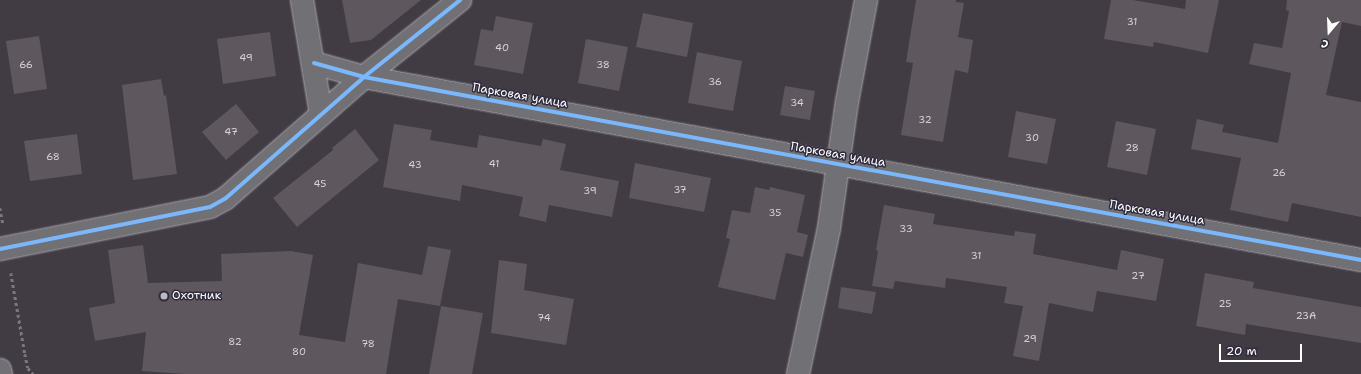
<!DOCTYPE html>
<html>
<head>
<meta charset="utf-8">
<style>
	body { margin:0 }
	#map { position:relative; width:1361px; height:374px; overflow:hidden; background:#413b44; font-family:"Shantell Sans",sans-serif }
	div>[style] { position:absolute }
	.building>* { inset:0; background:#5e575d }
	.path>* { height:2.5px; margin-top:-1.25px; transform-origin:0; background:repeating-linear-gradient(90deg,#7a787d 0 3px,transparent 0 6px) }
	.roads { filter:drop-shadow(0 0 1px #aaa7ab) drop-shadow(0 0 1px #aaa7ab) }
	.minor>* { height:22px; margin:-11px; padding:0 11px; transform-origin:11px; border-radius:11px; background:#717074 }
	.major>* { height:22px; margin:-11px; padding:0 11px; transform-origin:11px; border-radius:11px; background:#717074 }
	.cycleway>* { height:4px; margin:-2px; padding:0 2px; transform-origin:2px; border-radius:2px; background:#7ab7fb }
	.dots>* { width:11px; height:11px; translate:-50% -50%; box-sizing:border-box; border:2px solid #2f2a3d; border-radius:50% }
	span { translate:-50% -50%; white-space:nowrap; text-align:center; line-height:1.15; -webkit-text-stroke:3px #2f2a3d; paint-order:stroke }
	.number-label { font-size:10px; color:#d7d5d6 }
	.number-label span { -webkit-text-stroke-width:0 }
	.street-label { font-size:12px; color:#fff }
	.poi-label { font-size:12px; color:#fff }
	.left { translate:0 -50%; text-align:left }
	.north { position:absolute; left:1309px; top:12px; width:40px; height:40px; -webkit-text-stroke:3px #2f2a3d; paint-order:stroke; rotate:199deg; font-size:11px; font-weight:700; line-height:16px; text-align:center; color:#fff }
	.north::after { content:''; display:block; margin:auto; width:14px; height:18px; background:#fff; clip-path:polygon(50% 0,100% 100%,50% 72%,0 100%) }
	.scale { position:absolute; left:1219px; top:344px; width:83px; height:18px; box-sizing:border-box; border:2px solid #fff; border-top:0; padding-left:5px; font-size:12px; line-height:14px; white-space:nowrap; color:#fff; -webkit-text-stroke:3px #2f2a3d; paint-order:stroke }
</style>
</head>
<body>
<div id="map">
	<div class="building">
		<div style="clip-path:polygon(342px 0,421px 0,371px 40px,350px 43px)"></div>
		<div style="clip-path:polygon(916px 0,956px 0,956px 2px,964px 3px,958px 37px,973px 40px,968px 73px,955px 70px,943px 142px,901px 135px,913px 63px,906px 62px)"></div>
		<div style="clip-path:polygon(1111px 0,1133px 0,1185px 9px,1186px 0,1219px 0,1208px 53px,1154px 42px,1153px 47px,1104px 39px)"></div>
		<div style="clip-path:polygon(1287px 0,1361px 0,1361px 26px,1342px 22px,1326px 95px,1361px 102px,1361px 217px,1292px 203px,1288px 222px,1230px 210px,1241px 158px,1191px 149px,1197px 119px,1224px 125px,1222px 132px,1278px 143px,1291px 73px,1249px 64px,1254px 43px,1282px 48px,1289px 11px,1286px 10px)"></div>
		<div style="clip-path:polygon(643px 13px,693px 23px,687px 57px,636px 47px)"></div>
		<div style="clip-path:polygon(496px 16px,533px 23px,523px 74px,474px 65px,481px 29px,493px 31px)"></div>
		<div style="clip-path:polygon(270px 32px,276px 76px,223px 84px,217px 39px)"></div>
		<div style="clip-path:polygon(39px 36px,47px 89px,14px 94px,6px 41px)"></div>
		<div style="clip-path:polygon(586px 39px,628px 47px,619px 91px,578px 83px)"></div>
		<div style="clip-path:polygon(697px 52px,742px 61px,733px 111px,688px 103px)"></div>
		<div style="clip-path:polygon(161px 79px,164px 96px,166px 95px,177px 174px,133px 180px,122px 85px)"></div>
		<div style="clip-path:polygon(785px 86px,815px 91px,810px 120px,780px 115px)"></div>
		<div style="clip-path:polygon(236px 104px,259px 132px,226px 160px,202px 132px)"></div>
		<div style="clip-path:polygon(1016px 111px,1056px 119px,1047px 164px,1008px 157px)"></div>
		<div style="clip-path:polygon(1116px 121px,1156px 129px,1147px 175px,1107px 167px)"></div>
		<div style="clip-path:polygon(394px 124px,432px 130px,430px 140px,477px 148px,479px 135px,541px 146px,543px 139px,566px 144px,560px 170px,619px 181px,612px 217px,549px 205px,546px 222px,519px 216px,523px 197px,462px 185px,460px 201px,383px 187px)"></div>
		<div style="clip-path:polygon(355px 129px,379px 160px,297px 227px,273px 198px,333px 150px,332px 148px)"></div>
		<div style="clip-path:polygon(77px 134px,82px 174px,30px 181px,24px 141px)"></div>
		<div style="clip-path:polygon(635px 163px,711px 178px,704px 212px,629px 198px)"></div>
		<div style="clip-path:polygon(755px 187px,769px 190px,770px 187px,805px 195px,797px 232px,808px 235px,803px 257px,786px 253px,775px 300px,718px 287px,730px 239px,726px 238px,732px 210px,750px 213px)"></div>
		<div style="clip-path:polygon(884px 205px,935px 214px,933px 224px,1014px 236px,1015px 231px,1036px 234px,1033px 254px,1117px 270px,1121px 250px,1164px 259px,1156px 301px,1097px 291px,1093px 312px,1049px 303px,1039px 361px,1013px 356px,1023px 306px,1004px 303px,1007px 287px,946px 278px,945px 288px,895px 281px,893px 289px,872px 286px,878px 251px,876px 250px)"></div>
		<div style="clip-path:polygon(143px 245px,148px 283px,222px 281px,221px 254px,291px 251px,313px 255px,299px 335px,345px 342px,358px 263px,422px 275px,428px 246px,451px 250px,440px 306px,398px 299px,386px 374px,185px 374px,142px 371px,146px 332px,95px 341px,89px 308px,115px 303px,108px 250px)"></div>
		<div style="clip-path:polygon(499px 260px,527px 264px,524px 290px,574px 299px,566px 345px,491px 333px)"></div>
		<div style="clip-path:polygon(1205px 273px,1254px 282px,1253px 288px,1361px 307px,1361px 343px,1246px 324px,1245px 335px,1196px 326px)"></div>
		<div style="clip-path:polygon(841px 287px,876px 292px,872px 314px,838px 308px)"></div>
		<div style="clip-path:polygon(441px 306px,483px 313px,472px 374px,429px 374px)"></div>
	</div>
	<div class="path">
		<div style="left:0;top:208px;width:15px;rotate:79deg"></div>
		<div style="left:11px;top:273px;width:82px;rotate:80.2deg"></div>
		<div style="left:25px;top:354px;width:14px;rotate:78deg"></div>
		<div style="left:28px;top:368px;width:8px;rotate:50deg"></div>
	</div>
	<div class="roads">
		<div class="minor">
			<div style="left:302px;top:0;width:116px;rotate:80.5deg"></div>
			<div style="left:314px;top:63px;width:52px;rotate:15.6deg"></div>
			<div style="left:364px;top:77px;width:1014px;rotate:10.4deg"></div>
			<div style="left:0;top:249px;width:214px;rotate:-11.3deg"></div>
			<div style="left:210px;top:207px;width:18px;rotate:-29deg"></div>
			<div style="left:226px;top:198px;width:184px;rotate:-41.2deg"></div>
			<div style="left:364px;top:77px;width:123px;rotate:-38.7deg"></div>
			<div style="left:798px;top:374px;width:149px;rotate:-78deg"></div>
			<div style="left:829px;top:228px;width:127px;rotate:-81.9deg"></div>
			<div style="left:847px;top:102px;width:104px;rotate:-79.4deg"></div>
		</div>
		<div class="major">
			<div style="left:0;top:370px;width:4px;rotate:76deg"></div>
		</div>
	</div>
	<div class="cycleway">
		<div style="left:314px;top:63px;width:52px;rotate:15.6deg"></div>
		<div style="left:364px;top:77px;width:1014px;rotate:10.4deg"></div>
		<div style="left:0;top:249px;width:214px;rotate:-11.3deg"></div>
		<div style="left:210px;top:207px;width:18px;rotate:-29deg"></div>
		<div style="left:226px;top:198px;width:184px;rotate:-41.2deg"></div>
		<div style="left:364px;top:77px;width:123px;rotate:-38.7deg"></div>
	</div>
	<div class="dots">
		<div style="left:164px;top:296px;background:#bcbabe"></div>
	</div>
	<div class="number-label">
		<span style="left:1132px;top:22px">31</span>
		<span style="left:502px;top:48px">40</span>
		<span style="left:246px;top:58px">49</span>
		<span style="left:26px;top:65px">66</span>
		<span style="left:603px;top:65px">38</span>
		<span style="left:715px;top:82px">36</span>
		<span style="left:797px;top:103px">34</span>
		<span style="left:925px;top:120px">32</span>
		<span style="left:231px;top:132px">47</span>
		<span style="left:1032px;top:138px">30</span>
		<span style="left:1132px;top:148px">28</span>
		<span style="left:53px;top:157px">68</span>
		<span style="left:494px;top:164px">41</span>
		<span style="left:415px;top:165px">43</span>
		<span style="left:1279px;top:173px">26</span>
		<span style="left:320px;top:184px">45</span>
		<span style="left:680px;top:190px">37</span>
		<span style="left:590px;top:191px">39</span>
		<span style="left:775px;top:213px">35</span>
		<span style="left:906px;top:229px">33</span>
		<span style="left:976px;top:256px">31</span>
		<span style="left:1138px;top:276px">27</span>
		<span style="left:1225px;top:304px">25</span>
		<span style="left:1306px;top:316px">23А</span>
		<span style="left:544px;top:318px">74</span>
		<span style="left:1030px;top:339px">29</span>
		<span style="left:235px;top:342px">82</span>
		<span style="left:368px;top:344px">78</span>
		<span style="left:299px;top:352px">80</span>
	</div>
	<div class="street-label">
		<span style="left:520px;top:96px;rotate:10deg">Парковая улица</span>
		<span style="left:838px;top:155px;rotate:10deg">Парковая улица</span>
		<span style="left:1157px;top:213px;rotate:10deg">Парковая улица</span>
	</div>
	<div class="poi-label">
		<span class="left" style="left:172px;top:296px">Охотник</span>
	</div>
	<div class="north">С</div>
	<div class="scale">20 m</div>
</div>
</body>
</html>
